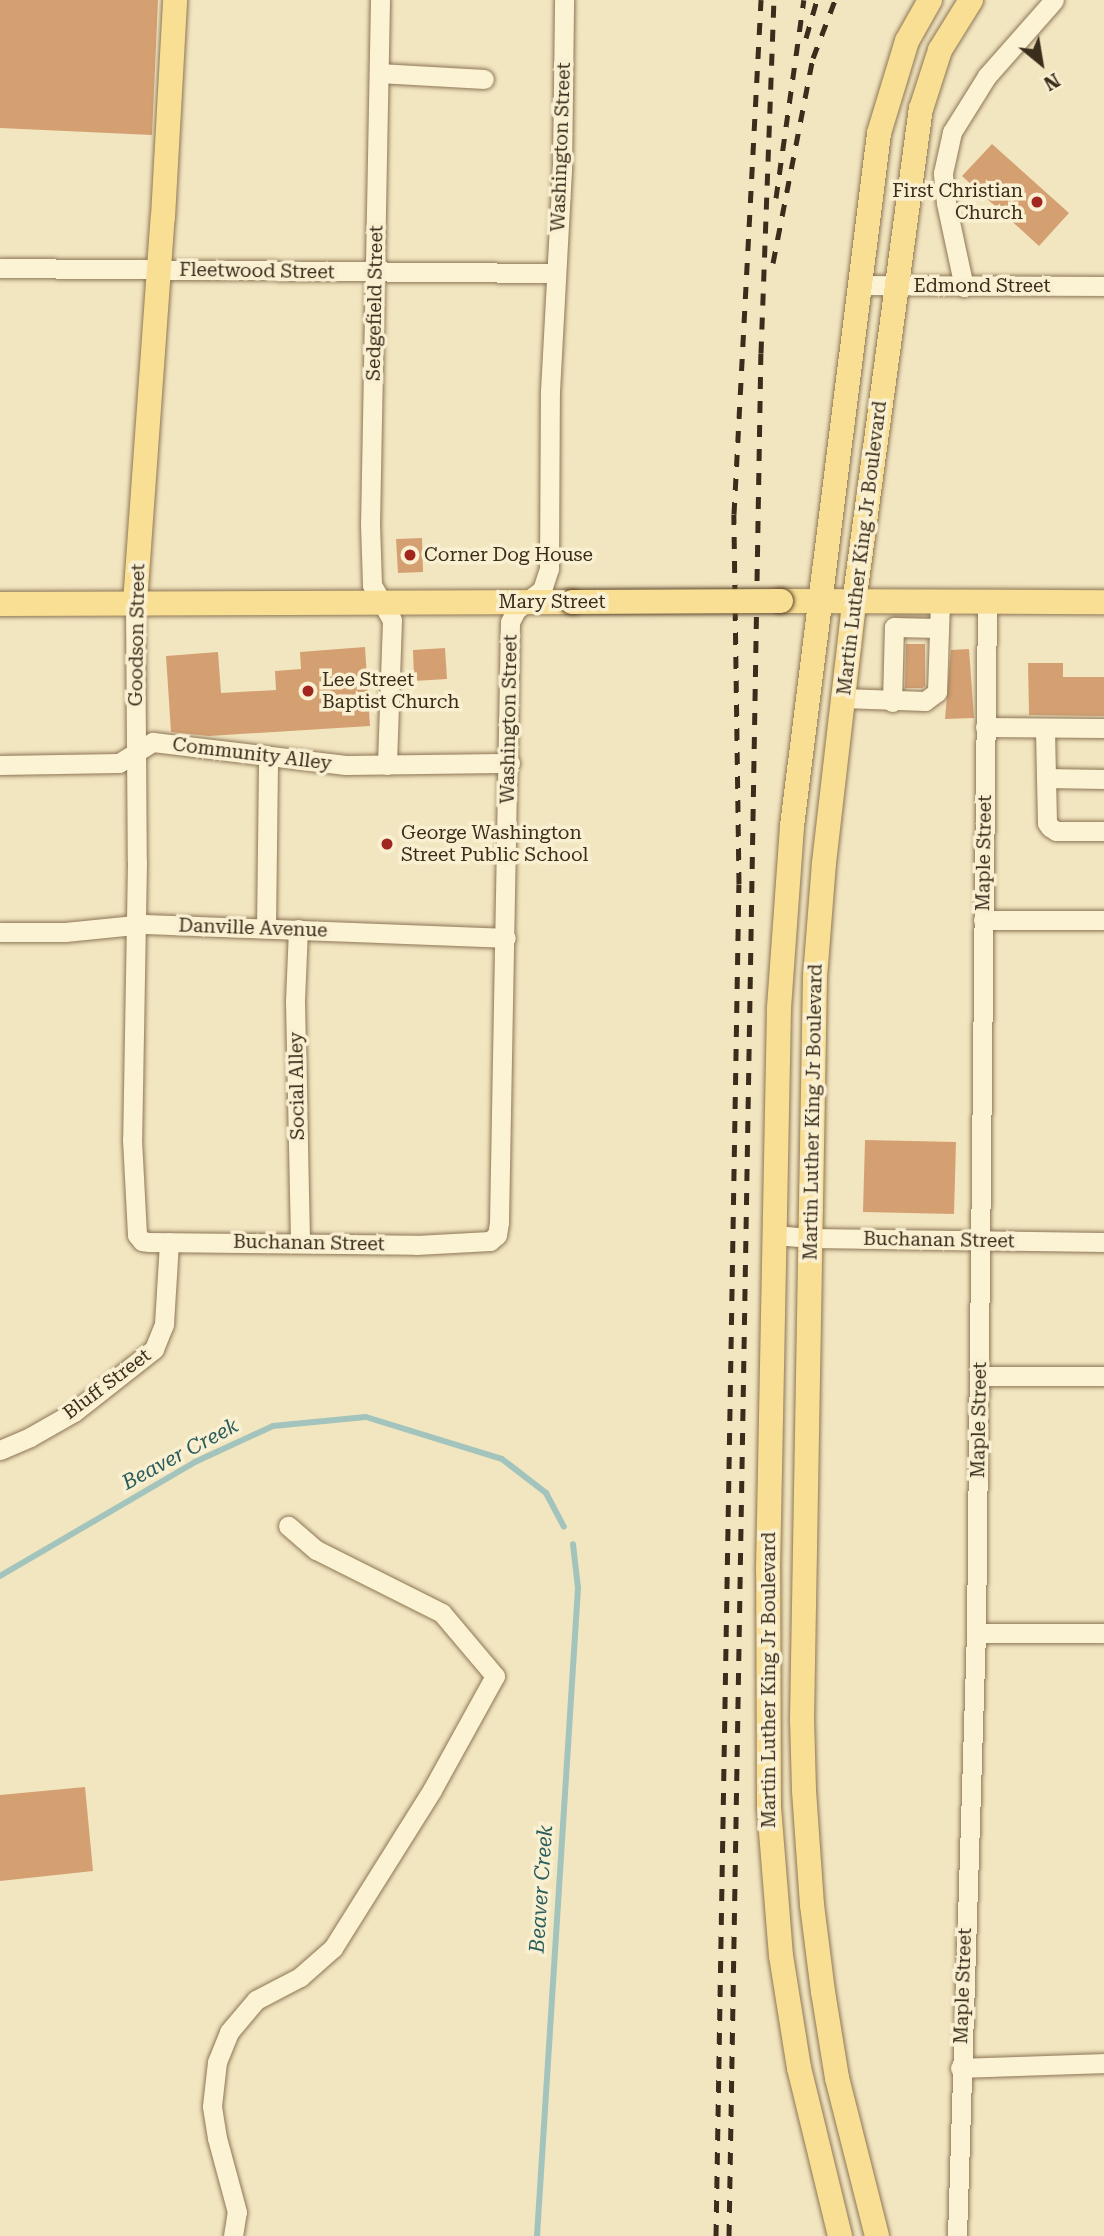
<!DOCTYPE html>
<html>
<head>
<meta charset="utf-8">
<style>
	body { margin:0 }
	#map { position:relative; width:1104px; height:2236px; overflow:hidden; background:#f2e6c0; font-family:"Roboto Serif",serif }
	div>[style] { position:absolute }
	.stream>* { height:6px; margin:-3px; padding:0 3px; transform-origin:3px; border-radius:3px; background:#a3c4bc }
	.building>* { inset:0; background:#d4a072 }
	.roads { filter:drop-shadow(0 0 2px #8d7656) drop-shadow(0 0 2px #8d7656) }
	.minor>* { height:19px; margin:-9.5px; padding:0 9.5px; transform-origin:9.5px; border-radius:9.5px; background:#fcf2d4 }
	.major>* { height:24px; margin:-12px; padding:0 12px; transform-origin:12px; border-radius:12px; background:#f9df94 }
	.rail>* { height:5px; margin-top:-2.5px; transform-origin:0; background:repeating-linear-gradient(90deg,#3b2d1c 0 12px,transparent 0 24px) }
	.bridges { filter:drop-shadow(0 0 2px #5a442b) drop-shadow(0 0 2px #5a442b) }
	.major-bridge>* { height:24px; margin:-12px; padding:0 12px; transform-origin:12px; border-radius:12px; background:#f9df94 }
	.dots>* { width:19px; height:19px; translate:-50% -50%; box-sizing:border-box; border:4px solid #f9efd1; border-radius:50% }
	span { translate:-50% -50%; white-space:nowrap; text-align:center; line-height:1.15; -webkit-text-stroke:7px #f9efd1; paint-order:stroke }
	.street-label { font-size:19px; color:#3b2d1c }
	.poi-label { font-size:19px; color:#3b2d1c }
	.right { translate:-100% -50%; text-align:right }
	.left { translate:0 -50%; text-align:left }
	.water-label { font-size:21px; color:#2a5d5c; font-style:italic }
	.north { position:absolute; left:1006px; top:28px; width:70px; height:70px; -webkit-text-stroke:5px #f9efd1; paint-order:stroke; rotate:150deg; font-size:19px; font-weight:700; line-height:28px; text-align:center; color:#3b2d1c }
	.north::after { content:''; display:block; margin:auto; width:24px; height:32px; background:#3b2d1c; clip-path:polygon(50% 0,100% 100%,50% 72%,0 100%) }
</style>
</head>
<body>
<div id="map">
	<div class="stream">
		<div style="left:0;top:1576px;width:226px;rotate:-30.3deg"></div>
		<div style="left:195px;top:1462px;width:86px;rotate:-24.8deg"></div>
		<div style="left:273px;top:1426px;width:93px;rotate:-5.5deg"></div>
		<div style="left:366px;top:1417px;width:142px;rotate:17.2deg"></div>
		<div style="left:502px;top:1459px;width:56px;rotate:37.7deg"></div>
		<div style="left:546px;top:1493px;width:38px;rotate:62deg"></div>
		<div style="left:537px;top:2236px;width:649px;rotate:-86.38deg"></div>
		<div style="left:578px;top:1588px;width:44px;rotate:-96.5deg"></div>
	</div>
	<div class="building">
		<div style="clip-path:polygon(0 0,158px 0,152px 135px,0 128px)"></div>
		<div style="clip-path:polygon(992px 144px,1069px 213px,1039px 246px,962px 176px)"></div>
		<div style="clip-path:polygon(422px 538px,423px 572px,398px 573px,396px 539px)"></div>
		<div style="clip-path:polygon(906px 644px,925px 644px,925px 686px,922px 688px,905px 688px)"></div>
		<div style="clip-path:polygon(365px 647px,370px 726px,209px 736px,171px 732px,166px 656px,218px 652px,221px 693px,276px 690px,275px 671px,301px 669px,300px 652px)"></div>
		<div style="clip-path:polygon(445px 648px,447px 679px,414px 681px,413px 650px)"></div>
		<div style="clip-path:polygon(969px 649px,974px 718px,945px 719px,951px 650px)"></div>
		<div style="clip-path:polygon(1028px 663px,1063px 663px,1063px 677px,1104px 677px,1104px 716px,1029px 715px)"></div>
		<div style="clip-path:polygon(865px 1140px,956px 1142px,954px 1214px,863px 1212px)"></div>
		<div style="clip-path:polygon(85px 1787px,93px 1871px,0 1881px,0 1795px)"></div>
	</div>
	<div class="roads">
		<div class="minor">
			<div style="left:380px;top:0;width:524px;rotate:91.09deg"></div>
			<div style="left:370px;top:524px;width:61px;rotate:88.1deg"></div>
			<div style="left:372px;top:585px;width:40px;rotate:60.3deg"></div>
			<div style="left:392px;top:620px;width:145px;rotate:92deg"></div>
			<div style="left:379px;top:73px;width:105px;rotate:3.3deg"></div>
			<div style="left:0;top:268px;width:556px;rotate:0.52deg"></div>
			<div style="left:859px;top:285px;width:245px;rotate:0.2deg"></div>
			<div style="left:964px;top:287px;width:86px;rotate:-102.1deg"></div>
			<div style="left:946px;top:203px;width:30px;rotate:-96deg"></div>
			<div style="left:943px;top:173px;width:42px;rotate:-77.6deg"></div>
			<div style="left:952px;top:132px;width:66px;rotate:-58deg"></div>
			<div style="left:987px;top:76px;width:101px;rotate:-48.6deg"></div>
			<div style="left:135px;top:603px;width:259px;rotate:89.6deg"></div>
			<div style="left:137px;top:862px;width:277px;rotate:91deg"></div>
			<div style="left:132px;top:1139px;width:96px;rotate:87deg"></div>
			<div style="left:137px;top:1235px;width:8px;rotate:50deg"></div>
			<div style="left:142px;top:1241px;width:6px;rotate:9deg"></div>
			<div style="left:148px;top:1242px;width:268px;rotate:0.6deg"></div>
			<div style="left:416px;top:1245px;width:74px;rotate:-3.1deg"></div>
			<div style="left:490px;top:1241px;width:9px;rotate:-41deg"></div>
			<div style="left:497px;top:1235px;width:13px;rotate:-81deg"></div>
			<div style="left:499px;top:1222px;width:600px;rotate:-88.95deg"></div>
			<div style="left:510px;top:622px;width:13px;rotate:-63deg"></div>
			<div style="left:516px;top:610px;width:33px;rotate:-38deg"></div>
			<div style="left:542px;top:590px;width:22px;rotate:-72deg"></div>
			<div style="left:549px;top:569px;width:178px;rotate:-89.7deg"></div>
			<div style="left:550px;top:391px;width:221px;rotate:-86.9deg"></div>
			<div style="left:562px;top:170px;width:170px;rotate:-89.3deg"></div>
			<div style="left:843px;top:698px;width:82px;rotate:2.1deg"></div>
			<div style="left:925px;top:701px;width:15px;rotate:-37deg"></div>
			<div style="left:937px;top:692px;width:89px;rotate:-88.1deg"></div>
			<div style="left:892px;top:702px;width:75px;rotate:-88.5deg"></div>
			<div style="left:894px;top:627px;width:44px;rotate:1.3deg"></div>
			<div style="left:985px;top:727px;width:119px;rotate:0.5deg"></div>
			<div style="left:1045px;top:729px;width:49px;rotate:88.8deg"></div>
			<div style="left:0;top:765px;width:119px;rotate:-1deg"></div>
			<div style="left:119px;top:763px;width:40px;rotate:-32deg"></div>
			<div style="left:153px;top:742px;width:194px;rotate:6.8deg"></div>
			<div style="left:346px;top:765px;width:164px;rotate:-0.7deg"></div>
			<div style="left:1104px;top:779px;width:58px;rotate:-179deg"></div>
			<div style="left:1046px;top:778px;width:45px;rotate:88.7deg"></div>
			<div style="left:1047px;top:823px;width:5px;rotate:53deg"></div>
			<div style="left:1050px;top:827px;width:7px;rotate:34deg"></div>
			<div style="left:1056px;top:831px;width:48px"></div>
			<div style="left:983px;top:920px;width:121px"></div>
			<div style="left:266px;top:928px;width:170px;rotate:-89.3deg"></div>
			<div style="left:298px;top:929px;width:72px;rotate:92.4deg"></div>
			<div style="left:295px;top:1001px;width:242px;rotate:88.8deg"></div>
			<div style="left:0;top:932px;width:65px"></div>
			<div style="left:65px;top:932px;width:80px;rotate:-5.7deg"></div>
			<div style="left:145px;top:924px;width:361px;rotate:2.2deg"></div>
			<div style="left:775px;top:1235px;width:36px;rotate:5deg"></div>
			<div style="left:811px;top:1238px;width:293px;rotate:0.8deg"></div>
			<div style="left:980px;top:1376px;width:124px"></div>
			<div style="left:0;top:1450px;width:33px;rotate:-23deg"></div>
			<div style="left:30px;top:1437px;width:51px;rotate:-29.6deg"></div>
			<div style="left:74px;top:1412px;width:102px;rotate:-38.2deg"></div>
			<div style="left:154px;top:1349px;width:27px;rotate:-68deg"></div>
			<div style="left:164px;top:1324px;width:82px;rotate:-86.5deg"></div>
			<div style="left:976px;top:1633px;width:128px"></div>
			<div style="left:960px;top:2068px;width:144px;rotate:-2deg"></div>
			<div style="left:233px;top:2236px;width:24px;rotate:-81deg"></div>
			<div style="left:237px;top:2212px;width:77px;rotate:-105.1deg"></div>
			<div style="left:217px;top:2138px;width:32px;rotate:-99deg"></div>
			<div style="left:212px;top:2106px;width:44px;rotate:-83.5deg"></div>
			<div style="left:217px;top:2062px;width:32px;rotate:-68deg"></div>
			<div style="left:229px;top:2032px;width:42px;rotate:-49.8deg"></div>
			<div style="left:256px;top:2000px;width:50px;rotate:-27.6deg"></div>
			<div style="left:300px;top:1977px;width:44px;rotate:-41.3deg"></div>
			<div style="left:333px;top:1948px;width:186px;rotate:-57.9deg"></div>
			<div style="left:432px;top:1790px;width:130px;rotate:-61.1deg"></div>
			<div style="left:495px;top:1676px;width:82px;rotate:-130.1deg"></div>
			<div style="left:442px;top:1613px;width:141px;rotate:-153.4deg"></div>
			<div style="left:316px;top:1550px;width:37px;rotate:-139deg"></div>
			<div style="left:957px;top:2236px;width:603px;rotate:-88.2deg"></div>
			<div style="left:976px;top:1633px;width:1030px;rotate:-89.39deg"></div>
		</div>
		<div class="major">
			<div style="left:781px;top:601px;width:323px;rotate:0.2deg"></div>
			<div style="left:135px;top:603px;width:387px;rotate:-85.9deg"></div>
			<div style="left:163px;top:217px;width:217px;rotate:-86.8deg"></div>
			<div style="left:0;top:604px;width:572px;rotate:-0.2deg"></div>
			<div style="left:840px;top:2236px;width:173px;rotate:-103.7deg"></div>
			<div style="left:799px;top:2068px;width:113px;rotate:-99.1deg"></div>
			<div style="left:781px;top:1956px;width:148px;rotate:-94.6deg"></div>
			<div style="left:769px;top:1808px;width:237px;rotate:-90.2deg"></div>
			<div style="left:768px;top:1571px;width:563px;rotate:-88.88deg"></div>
			<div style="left:779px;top:1008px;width:182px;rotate:-85.9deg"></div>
			<div style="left:792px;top:826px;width:698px;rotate:-82.84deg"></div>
			<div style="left:879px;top:133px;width:96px;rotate:-73.1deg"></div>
			<div style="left:907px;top:41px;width:47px;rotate:-60.7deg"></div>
			<div style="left:877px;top:2236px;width:163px;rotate:-104.2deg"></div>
			<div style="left:837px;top:2078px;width:87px;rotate:-99.2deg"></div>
			<div style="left:823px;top:1992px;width:88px;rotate:-97.2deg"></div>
			<div style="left:812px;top:1905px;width:115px;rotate:-94deg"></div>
			<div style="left:804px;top:1790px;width:70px;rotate:-91.6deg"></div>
			<div style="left:802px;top:1720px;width:743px;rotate:-89deg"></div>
			<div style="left:815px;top:977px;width:114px;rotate:-85.5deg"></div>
			<div style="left:824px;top:863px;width:262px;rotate:-83.4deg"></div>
			<div style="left:854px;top:603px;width:499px;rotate:-82.3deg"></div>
			<div style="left:921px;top:109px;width:62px;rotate:-72.1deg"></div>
			<div style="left:940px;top:50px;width:59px;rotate:-58.2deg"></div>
		</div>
	</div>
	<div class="rail">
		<div style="left:806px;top:38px;width:40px;rotate:-74deg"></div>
		<div style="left:776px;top:198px;width:200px;rotate:-82deg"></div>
		<div style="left:773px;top:263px;width:209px;rotate:-79deg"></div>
		<div style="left:813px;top:58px;width:62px;rotate:-69.2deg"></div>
		<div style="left:716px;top:2236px;width:1352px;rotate:-89.03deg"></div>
		<div style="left:739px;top:884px;width:370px;rotate:-90.8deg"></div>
		<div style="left:734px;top:514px;width:515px;rotate:-86.99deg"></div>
		<div style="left:729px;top:2236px;width:1883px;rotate:-89.03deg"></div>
		<div style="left:761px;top:353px;width:353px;rotate:-87.9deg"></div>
	</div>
	<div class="bridges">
		<div class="major-bridge">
			<div style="left:572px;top:602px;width:209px;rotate:-0.3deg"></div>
		</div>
	</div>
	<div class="dots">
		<div style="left:1037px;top:202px;background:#a22620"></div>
		<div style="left:410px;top:555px;background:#a22620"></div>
		<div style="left:308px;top:691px;background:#a22620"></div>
		<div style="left:387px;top:844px;background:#a22620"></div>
	</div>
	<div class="street-label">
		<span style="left:561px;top:147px;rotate:-88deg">Washington Street</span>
		<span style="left:257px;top:271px;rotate:1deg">Fleetwood Street</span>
		<span style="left:982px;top:286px">Edmond Street</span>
		<span style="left:375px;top:303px;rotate:-89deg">Sedgefield Street</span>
		<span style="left:862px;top:548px;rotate:-83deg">Martin Luther King Jr Boulevard</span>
		<span style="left:552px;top:602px">Mary Street</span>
		<span style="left:137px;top:635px;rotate:-89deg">Goodson Street</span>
		<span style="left:509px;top:719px;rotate:-89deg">Washington Street</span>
		<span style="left:252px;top:754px;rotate:7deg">Community Alley</span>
		<span style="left:984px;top:853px;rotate:-89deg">Maple Street</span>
		<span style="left:253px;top:928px;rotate:2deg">Danville Avenue</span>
		<span style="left:297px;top:1086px;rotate:-91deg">Social Alley</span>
		<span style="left:813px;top:1112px;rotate:-89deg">Martin Luther King Jr Boulevard</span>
		<span style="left:939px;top:1240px;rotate:1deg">Buchanan Street</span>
		<span style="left:309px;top:1243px;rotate:1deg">Buchanan Street</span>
		<span style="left:107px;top:1384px;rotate:-37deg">Bluff Street</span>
		<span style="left:979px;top:1420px;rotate:-89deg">Maple Street</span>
		<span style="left:769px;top:1680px;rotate:-90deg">Martin Luther King Jr Boulevard</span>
		<span style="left:963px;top:1986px;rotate:-88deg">Maple Street</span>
	</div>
	<div class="poi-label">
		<span class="right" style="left:1023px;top:202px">First Christian<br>Church</span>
		<span class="left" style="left:424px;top:555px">Corner Dog House</span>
		<span class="left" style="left:322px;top:691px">Lee Street<br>Baptist Church</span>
		<span class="left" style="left:401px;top:844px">George Washington<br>Street Public School</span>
	</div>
	<div class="water-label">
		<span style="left:180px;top:1454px;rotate:-28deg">Beaver Creek</span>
		<span style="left:541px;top:1889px;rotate:-86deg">Beaver Creek</span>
	</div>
	<div class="north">N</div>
</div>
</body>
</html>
